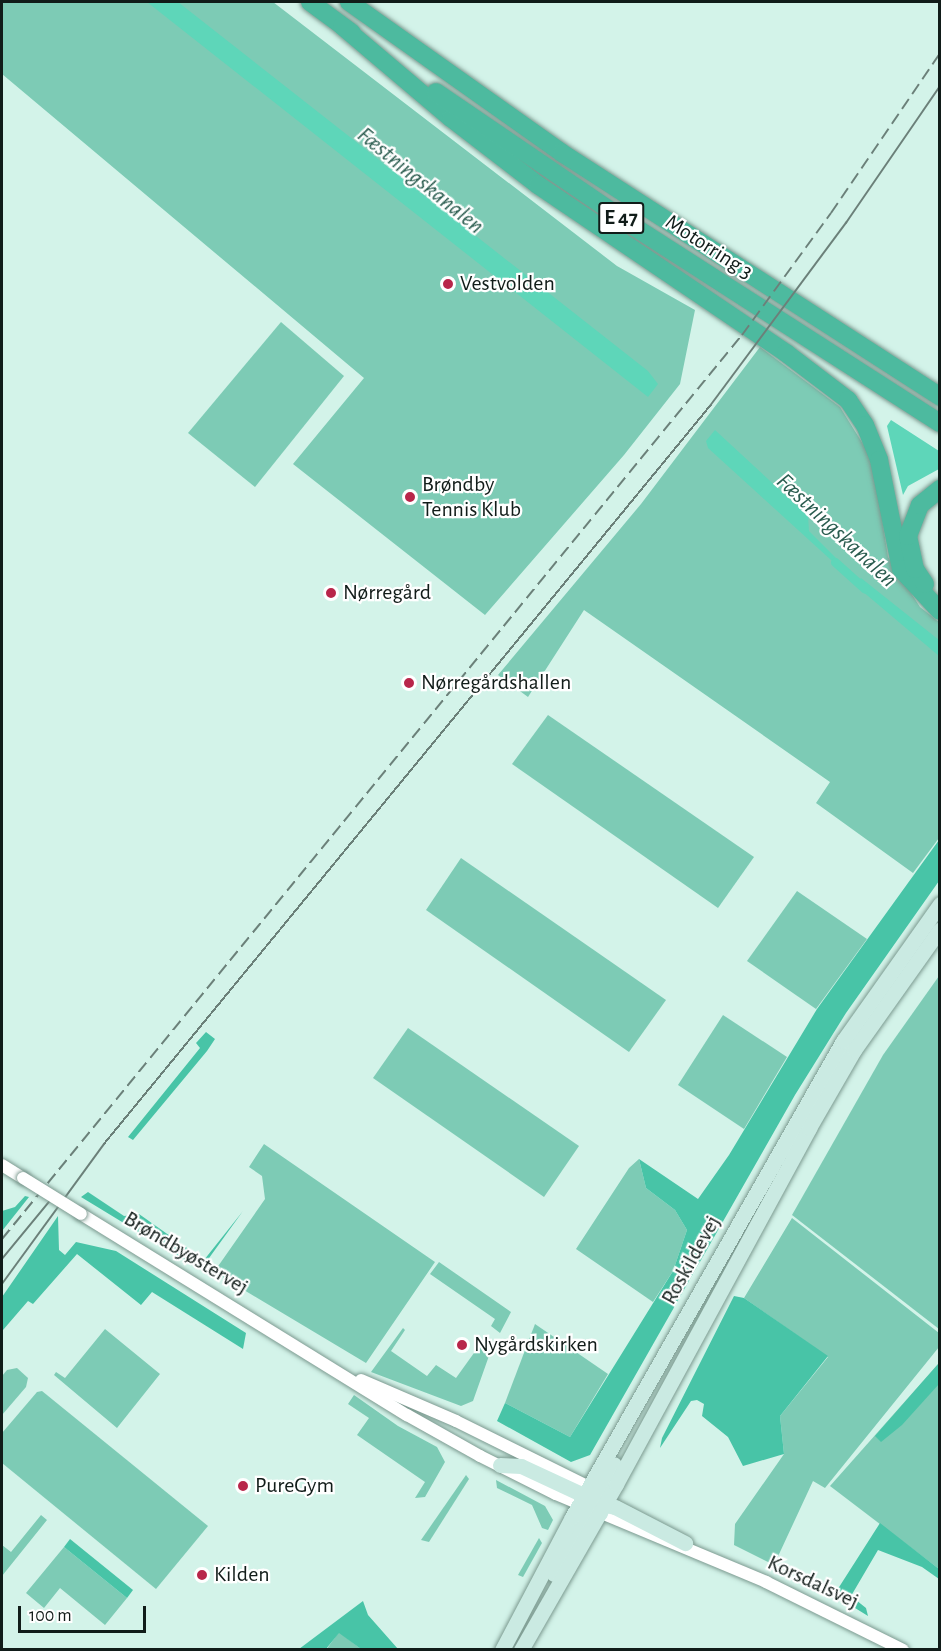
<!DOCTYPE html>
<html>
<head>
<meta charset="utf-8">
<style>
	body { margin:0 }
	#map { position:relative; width:941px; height:1651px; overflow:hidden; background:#d3f3e9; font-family:"Alegreya Sans",sans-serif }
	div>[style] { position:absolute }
	.green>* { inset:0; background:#7dcbb5 }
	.forest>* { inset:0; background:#48c4a7 }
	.water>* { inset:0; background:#5ed6b9 }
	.canal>* { height:9px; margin:-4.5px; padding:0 4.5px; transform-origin:4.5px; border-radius:4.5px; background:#5ed6b9 }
	.roads { filter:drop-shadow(0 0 2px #7c9a90) drop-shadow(0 0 2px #7c9a90) }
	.tertiary>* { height:12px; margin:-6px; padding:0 6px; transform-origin:6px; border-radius:6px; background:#fff }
	.secondary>* { height:15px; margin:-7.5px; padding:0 7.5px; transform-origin:7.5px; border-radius:7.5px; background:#caeae2 }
	.motorway>* { height:18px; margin:-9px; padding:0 9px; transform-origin:9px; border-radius:9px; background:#4dba9f }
	.tram>* { height:1.5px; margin:-0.75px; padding:0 0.75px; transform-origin:0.75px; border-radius:0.75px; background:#6b8079 }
	.rail>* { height:2px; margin-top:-1px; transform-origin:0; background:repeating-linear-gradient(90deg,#6b8079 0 12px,transparent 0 18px) }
	.bridges { filter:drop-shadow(0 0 2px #7c9a90) drop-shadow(0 0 2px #7c9a90) }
	.tertiary-bridge>* { height:12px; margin:-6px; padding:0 6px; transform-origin:6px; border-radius:6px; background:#fff }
	.dots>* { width:16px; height:16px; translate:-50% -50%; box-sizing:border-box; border:3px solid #fff; border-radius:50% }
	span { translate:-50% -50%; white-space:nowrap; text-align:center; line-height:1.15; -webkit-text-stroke:4.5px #fff; paint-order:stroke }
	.shield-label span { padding:2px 4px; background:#fff; border:2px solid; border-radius:4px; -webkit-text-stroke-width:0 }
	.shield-label { font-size:21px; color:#111c19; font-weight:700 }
	.street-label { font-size:22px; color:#111c19 }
	.poi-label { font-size:22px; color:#111c19 }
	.left { translate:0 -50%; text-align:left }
	.water-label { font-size:24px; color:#2a5c4f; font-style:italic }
	.frame { position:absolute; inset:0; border:3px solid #111c19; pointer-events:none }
	.scale { position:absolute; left:18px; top:1606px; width:128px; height:27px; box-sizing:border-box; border:3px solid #111c19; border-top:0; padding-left:8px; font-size:18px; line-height:21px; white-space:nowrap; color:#111c19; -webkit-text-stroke:4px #fff; paint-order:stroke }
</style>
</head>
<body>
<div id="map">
	<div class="green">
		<div style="clip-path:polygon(2px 2px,273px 2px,617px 266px,695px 310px,680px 384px,624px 455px,485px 615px,293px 464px,364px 378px,2px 74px)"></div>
		<div style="clip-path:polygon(281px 322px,344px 376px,255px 487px,188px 433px)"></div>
		<div style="clip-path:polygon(760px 347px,840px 407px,873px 460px,888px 557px,920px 607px,939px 622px,939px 838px,913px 873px,816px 803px,830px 782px,584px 610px,528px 697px,498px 675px,641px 504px)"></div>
		<div style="clip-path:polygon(548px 715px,754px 857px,718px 908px,512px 764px)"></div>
		<div style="clip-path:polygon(461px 858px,666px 1000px,629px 1052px,426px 910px)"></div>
		<div style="clip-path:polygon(797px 891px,867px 939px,816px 1009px,747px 961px)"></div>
		<div style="clip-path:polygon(939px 976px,939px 1329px,792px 1215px,883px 1055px)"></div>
		<div style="clip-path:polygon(723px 1015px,787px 1057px,744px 1129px,678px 1085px)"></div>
		<div style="clip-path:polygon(408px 1028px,579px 1146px,544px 1197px,373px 1078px)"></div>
		<div style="clip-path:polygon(264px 1144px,435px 1262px,366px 1363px,214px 1272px,265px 1199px,262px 1176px,249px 1167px)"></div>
		<div style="clip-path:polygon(639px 1159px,646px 1188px,675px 1210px,687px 1230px,673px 1271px,653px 1302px,576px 1249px,629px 1168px)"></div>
		<div style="clip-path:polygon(792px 1218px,939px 1333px,939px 1347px,825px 1488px,813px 1481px,774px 1565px,734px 1545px,735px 1524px,784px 1454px,780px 1416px,828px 1357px,744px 1298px)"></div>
		<div style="clip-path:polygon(439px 1262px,511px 1312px,500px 1333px,491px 1326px,495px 1319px,430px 1274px)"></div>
		<div style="clip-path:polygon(535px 1324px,608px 1374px,570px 1437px,505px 1403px)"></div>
		<div style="clip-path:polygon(403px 1328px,405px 1330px,391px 1351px,427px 1376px,436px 1365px,456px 1378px,479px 1346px,490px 1353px,473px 1401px,461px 1406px,371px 1372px)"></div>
		<div style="clip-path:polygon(105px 1329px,160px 1374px,117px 1428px,54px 1375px,56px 1372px,65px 1378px)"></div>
		<div style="clip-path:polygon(939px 1363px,939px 1569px,830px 1486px)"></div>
		<div style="clip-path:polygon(17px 1368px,28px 1378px,26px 1387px,2px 1415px,2px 1376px,7px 1370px)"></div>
		<div style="clip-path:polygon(42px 1391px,208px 1526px,156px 1589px,2px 1463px,2px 1433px,37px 1392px)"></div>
		<div style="clip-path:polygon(354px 1395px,398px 1426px,437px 1447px,445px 1462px,425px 1497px,415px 1498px,425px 1482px,357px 1435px,369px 1418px,348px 1404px)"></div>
		<div style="clip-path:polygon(466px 1475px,469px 1479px,429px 1542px,421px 1540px)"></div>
		<div style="clip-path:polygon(496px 1480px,545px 1506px,553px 1520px,548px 1530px,542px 1528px,532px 1505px,497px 1488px)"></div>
		<div style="clip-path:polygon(41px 1515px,47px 1520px,2px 1576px,2px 1545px,11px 1552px)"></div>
		<div style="clip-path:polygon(539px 1538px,542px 1543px,523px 1577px,518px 1575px)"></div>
		<div style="clip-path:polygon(64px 1547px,127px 1598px,105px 1625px,60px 1588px,44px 1608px,26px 1593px)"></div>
		<div style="clip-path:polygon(339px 1632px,361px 1649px,326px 1650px)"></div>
	</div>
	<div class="forest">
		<div style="clip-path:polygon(939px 840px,939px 881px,846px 1013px,795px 1095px,590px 1455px,571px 1462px,497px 1421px,505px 1403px,570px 1437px,673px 1271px,687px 1230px,675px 1210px,646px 1188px,639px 1159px,698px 1199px,729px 1155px,817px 1009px)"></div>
		<div style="clip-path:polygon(206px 1032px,215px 1039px,207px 1051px,133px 1140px,128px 1137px,200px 1048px,196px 1043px)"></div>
		<div style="clip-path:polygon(88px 1192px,124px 1216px,139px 1214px,204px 1260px,243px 1211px,204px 1265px,196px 1267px,81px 1197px)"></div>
		<div style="clip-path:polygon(25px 1196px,29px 1197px,2px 1231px,2px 1211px,15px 1207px)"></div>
		<div style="clip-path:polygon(58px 1216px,59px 1250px,65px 1255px,76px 1242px,116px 1251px,246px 1333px,243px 1349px,152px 1292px,141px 1305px,77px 1254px,33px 1304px,28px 1301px,3px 1330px,2px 1297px)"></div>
		<div style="clip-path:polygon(734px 1296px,744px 1298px,828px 1356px,780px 1416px,784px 1454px,743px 1466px,728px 1437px,702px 1416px,704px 1404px,697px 1400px,691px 1401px,660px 1448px,662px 1438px)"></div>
		<div style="clip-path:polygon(939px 1363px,939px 1384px,902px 1425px,881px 1442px,875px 1436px)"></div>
		<div style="clip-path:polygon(880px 1523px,939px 1569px,939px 1579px,922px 1567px,878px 1550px,851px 1596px,866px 1608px,868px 1616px,834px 1595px)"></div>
		<div style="clip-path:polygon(70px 1539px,133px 1590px,127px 1598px,64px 1547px)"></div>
		<div style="clip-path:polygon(363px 1601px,368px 1615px,398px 1649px,361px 1649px,339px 1633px,326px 1649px,299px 1649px)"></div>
	</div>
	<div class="water">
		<div style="clip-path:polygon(147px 2px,178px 2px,648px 371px,658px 384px,648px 397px)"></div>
		<div style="clip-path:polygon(891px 420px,939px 451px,939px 469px,908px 486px,903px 495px,887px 426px)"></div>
		<div style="clip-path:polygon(715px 430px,808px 516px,809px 531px,843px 565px,842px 570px,708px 448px,706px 441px)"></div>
		<div style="clip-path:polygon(861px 578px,939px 640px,939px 656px,855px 585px)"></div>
	</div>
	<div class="canal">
		<div style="left:835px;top:562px;width:40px;rotate:42deg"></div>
	</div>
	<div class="roads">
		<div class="tertiary">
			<div style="left:2px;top:1165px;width:25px;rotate:32deg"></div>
			<div style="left:81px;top:1214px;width:383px;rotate:31.7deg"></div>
			<div style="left:407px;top:1415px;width:84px;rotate:29.3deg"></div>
			<div style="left:480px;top:1456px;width:85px;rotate:26.6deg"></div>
			<div style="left:556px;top:1494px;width:228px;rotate:22.7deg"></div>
			<div style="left:766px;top:1582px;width:153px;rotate:26.4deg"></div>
			<div style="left:361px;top:1380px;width:103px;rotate:23.3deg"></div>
			<div style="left:456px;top:1421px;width:155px;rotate:26.4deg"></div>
		</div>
		<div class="secondary">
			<div style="left:500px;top:1465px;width:21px;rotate:3deg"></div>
			<div style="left:521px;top:1466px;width:78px;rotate:24.9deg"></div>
			<div style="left:597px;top:1503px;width:18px;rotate:13deg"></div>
			<div style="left:615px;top:1507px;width:79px;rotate:27.2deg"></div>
			<div style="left:600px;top:1513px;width:14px;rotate:-107deg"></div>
			<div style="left:596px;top:1500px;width:40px;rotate:-63.4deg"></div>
			<div style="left:554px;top:1574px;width:80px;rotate:-64.1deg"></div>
			<div style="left:502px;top:1650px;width:150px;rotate:-62.2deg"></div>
			<div style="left:572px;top:1517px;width:548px;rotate:-60.35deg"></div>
			<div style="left:843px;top:1041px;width:168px;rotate:-54.7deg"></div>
			<div style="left:521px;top:1650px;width:191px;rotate:-60.2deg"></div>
			<div style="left:616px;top:1484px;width:405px;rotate:-61.5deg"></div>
			<div style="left:809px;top:1128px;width:90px;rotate:-60deg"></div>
			<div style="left:854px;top:1050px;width:148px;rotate:-54.6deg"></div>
		</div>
		<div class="motorway">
			<div style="left:310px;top:2px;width:52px;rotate:36.4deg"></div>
			<div style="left:349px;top:2px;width:261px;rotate:35.3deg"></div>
			<div style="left:562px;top:153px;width:450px;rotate:32.8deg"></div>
			<div style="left:342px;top:26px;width:143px;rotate:40.2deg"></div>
			<div style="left:451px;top:118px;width:110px;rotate:37.6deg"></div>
			<div style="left:538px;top:185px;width:300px;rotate:34.1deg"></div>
			<div style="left:786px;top:353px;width:78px;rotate:37.2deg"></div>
			<div style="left:848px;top:400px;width:30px;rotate:56deg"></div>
			<div style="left:865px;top:425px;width:38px;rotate:68deg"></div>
			<div style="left:879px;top:460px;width:111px;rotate:78.6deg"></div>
			<div style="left:901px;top:569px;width:57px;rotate:47.1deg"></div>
			<div style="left:436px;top:92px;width:242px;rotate:34.2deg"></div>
			<div style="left:636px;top:228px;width:361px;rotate:32.7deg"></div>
			<div style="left:925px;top:584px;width:18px;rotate:-124deg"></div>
			<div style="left:915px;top:569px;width:34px;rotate:-102deg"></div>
			<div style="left:908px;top:536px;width:33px;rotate:-69deg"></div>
			<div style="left:920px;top:505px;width:26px;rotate:-39deg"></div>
		</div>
	</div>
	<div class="tram">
		<div style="left:2px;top:1259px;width:74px;rotate:-50.5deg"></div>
		<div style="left:2px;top:1284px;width:173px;rotate:-53.9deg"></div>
		<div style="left:104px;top:1144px;width:955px;rotate:-50.61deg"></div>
		<div style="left:710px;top:406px;width:228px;rotate:-53.4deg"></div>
		<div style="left:846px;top:223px;width:166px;rotate:-55.5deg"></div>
	</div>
	<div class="rail">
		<div style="left:2px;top:1239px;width:1168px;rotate:-50.7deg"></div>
		<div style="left:742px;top:335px;width:151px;rotate:-53.9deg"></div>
		<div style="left:831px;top:213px;width:194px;rotate:-55.7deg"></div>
	</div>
	<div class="bridges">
		<div class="tertiary-bridge">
			<div style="left:23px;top:1178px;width:68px;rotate:31.8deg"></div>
		</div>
	</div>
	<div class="dots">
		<div style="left:448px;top:284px;background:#b8264a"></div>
		<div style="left:410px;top:497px;background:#b8264a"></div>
		<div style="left:331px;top:593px;background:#b8264a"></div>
		<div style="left:409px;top:683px;background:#b8264a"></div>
		<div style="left:462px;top:1345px;background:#b8264a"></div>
		<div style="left:243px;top:1486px;background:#b8264a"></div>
		<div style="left:202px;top:1575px;background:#b8264a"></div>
	</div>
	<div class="shield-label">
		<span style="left:621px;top:218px">E 47</span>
	</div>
	<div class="street-label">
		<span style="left:709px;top:247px;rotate:33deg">Motorring 3</span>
		<span style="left:186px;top:1253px;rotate:31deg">Brøndbyøstervej</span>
		<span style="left:691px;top:1260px;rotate:-61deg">Roskildevej</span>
		<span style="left:813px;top:1582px;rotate:25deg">Korsdalsvej</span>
	</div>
	<div class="poi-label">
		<span class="left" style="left:460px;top:284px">Vestvolden</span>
		<span class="left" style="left:422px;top:497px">Brøndby<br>Tennis Klub</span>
		<span class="left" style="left:343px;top:593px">Nørregård</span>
		<span class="left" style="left:421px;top:683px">Nørregårdshallen</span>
		<span class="left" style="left:474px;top:1345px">Nygårdskirken</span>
		<span class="left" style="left:255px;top:1486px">PureGym</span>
		<span class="left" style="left:214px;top:1575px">Kilden</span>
	</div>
	<div class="water-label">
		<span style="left:420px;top:181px;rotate:39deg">Fæstningskanalen</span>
		<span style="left:836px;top:531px;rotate:43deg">Fæstningskanalen</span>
	</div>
	<div class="frame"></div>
	<div class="scale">100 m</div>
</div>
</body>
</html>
